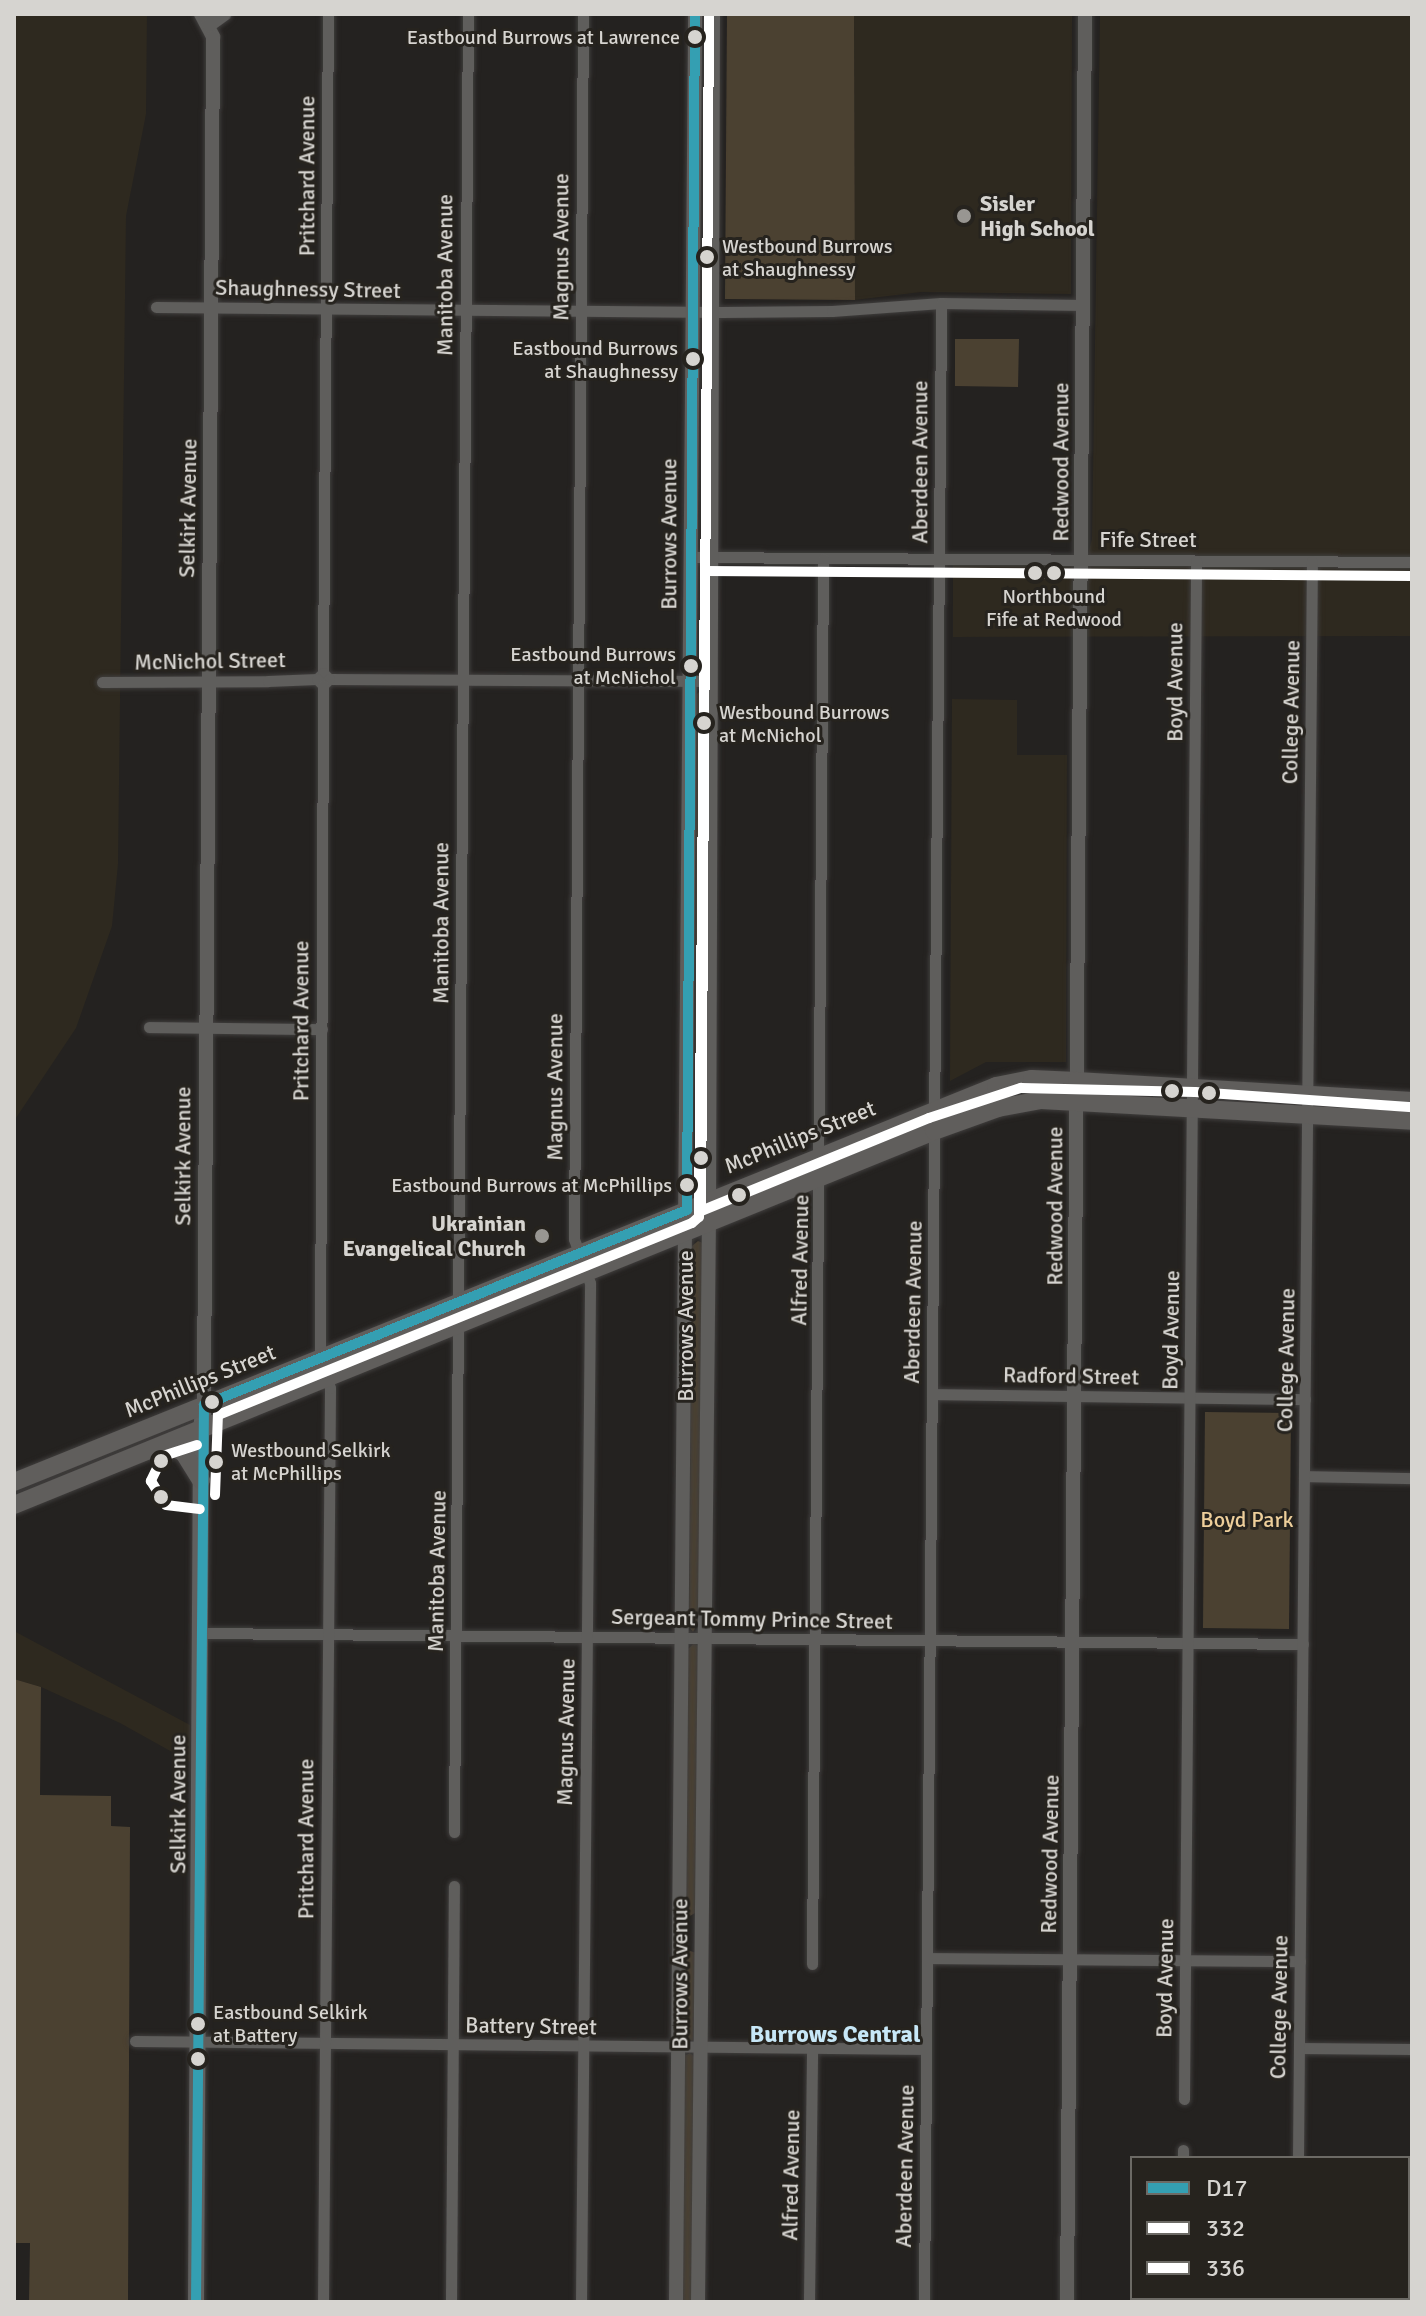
<!DOCTYPE html>
<html>
<head>
<meta charset="utf-8">
<style>
	body { margin:0 }
	#map { position:relative; width:1426px; height:2316px; overflow:hidden; background:#242220; font-family:Signika,sans-serif }
	div>[style] { position:absolute }
	.built>* { inset:0; background:#2e291f }
	.green>* { inset:0; background:#4b4131 }
	.roads { filter:drop-shadow(0 0 2px #403e3d) drop-shadow(0 0 2px #403e3d) }
	.minor>* { height:11px; margin:-5.5px; padding:0 5.5px; transform-origin:5.5px; border-radius:5.5px; background:#5f5e5c }
	.tertiary>* { height:14px; margin:-7px; padding:0 7px; transform-origin:7px; border-radius:7px; background:#5f5e5c }
	.secondary>* { height:16px; margin:-8px; padding:0 8px; transform-origin:8px; border-radius:8px; background:#60605f }
	.primary>* { height:18px; margin:-9px; padding:0 9px; transform-origin:9px; border-radius:9px; background:#605e5c }
	.bus-1>* { height:10px; margin:-5px; padding:0 5px; transform-origin:5px; border-radius:5px; background:#349fb2 }
	.bus-2>* { height:10px; margin:-5px; padding:0 5px; transform-origin:5px; border-radius:5px; background:#fff }
	.bus-3>* { height:10px; margin:-5px; padding:0 5px; transform-origin:5px; border-radius:5px; background:#fff }
	.dots>* { width:22px; height:22px; translate:-50% -50%; box-sizing:border-box; border:4px solid #26231e; border-radius:50% }
	span { translate:-50% -50%; white-space:nowrap; text-align:center; line-height:1.15; -webkit-text-stroke:6px #26231e; paint-order:stroke }
	.bus-label { font-size:20px; color:#d6d4d0 }
	.right { translate:-100% -50%; text-align:right }
	.left { translate:0 -50%; text-align:left }
	.street-label { font-size:22px; color:#d6d4d0 }
	.poi-label { font-size:22px; color:#d6d4d0; font-weight:700 }
	.park-label { font-size:22px; color:#eecf9b }
	.neighbourhood-label { font-size:24px; color:#c7e7f7; font-weight:700 }
	.frame { position:absolute; inset:0; border:16px solid #d6d4d0; pointer-events:none }
	.legend { position:absolute; left:1130px; top:2156px; width:280px; height:144px; box-sizing:border-box; background:#26231e; border:2px solid #6c6a65; margin:0; padding:10px 14px; list-style:none; font-size:24px; color:#d6d4d0 }
	.legend li { display:flex; align-items:center; gap:16px; height:40px }
	.legend b { width:40px; border:2px solid #6c6a65 }
</style>
</head>
<body>
<div id="map">
	<div class="built">
		<div style="clip-path:polygon(14px 14px,147px 14px,146px 114px,126px 216px,118px 864px,112px 926px,76px 1028px,14px 1121px)"></div>
		<div style="clip-path:polygon(854px 14px,1072px 14px,1071px 294px,921px 292px,855px 300px)"></div>
		<div style="clip-path:polygon(1100px 14px,1412px 14px,1412px 636px,953px 637px,953px 561px,1086px 561px,1092px 539px)"></div>
		<div style="clip-path:polygon(952px 699px,1017px 700px,1017px 755px,1067px 755px,1066px 1062px,986px 1062px,950px 1081px)"></div>
		<div style="clip-path:polygon(14px 1631px,190px 1725px,190px 1762px,120px 1723px,41px 1687px,14px 1679px)"></div>
	</div>
	<div class="green">
		<div style="clip-path:polygon(727px 14px,854px 14px,855px 300px,725px 299px)"></div>
		<div style="clip-path:polygon(955px 339px,1019px 339px,1018px 387px,955px 386px)"></div>
		<div style="clip-path:polygon(700px 691px,703px 696px,701px 1190px,695px 1195px,696px 695px)"></div>
		<div style="clip-path:polygon(698px 1241px,703px 1243px,699px 1622px,693px 1632px,689px 1627px,692px 1246px)"></div>
		<div style="clip-path:polygon(1205px 1412px,1291px 1413px,1289px 1629px,1203px 1628px)"></div>
		<div style="clip-path:polygon(694px 1643px,698px 1646px,695px 1913px,690px 1916px,686px 1913px,688px 1649px)"></div>
		<div style="clip-path:polygon(14px 1679px,41px 1687px,40px 1795px,111px 1796px,111px 1826px,130px 1827px,128px 2302px,29px 2302px,30px 2243px,14px 2243px)"></div>
		<div style="clip-path:polygon(685px 1949px,696px 1953px,693px 2041px,685px 2039px)"></div>
		<div style="clip-path:polygon(690px 2053px,694px 2056px,692px 2302px,681px 2302px,684px 2056px)"></div>
	</div>
	<div class="roads">
		<div class="minor">
			<div style="left:156px;top:307px;width:566px;rotate:0.51deg"></div>
			<div style="left:722px;top:312px;width:110px;rotate:-0.5deg"></div>
			<div style="left:832px;top:311px;width:109px;rotate:-4.2deg"></div>
			<div style="left:941px;top:303px;width:143px;rotate:0.8deg"></div>
			<div style="left:691px;top:557px;width:721px;rotate:0.4deg"></div>
			<div style="left:323px;top:673px;width:659px;rotate:-89.57deg"></div>
			<div style="left:329px;top:679px;width:382px;rotate:0.3deg"></div>
			<div style="left:102px;top:682px;width:166px;rotate:-0.3deg"></div>
			<div style="left:268px;top:681px;width:49px;rotate:-2.3deg"></div>
			<div style="left:317px;top:679px;width:8px;rotate:-45deg"></div>
			<div style="left:323px;top:673px;width:8px;rotate:45deg"></div>
			<div style="left:329px;top:679px;width:8px;rotate:135deg"></div>
			<div style="left:323px;top:685px;width:8px;rotate:-135deg"></div>
			<div style="left:149px;top:1027px;width:173px;rotate:0.7deg"></div>
			<div style="left:320px;top:1358px;width:673px;rotate:-89.74deg"></div>
			<div style="left:932px;top:1394px;width:373px;rotate:0.8deg"></div>
			<div style="left:1304px;top:1476px;width:108px;rotate:1.1deg"></div>
			<div style="left:201px;top:1633px;width:1102px;rotate:0.57deg"></div>
			<div style="left:454px;top:1832px;width:1818px;rotate:-89.56deg"></div>
			<div style="left:927px;top:1958px;width:373px;rotate:0.5deg"></div>
			<div style="left:812px;top:1964px;width:1406px;rotate:-89.55deg"></div>
			<div style="left:135px;top:2041px;width:791px;rotate:0.58deg"></div>
			<div style="left:1299px;top:2048px;width:113px;rotate:0.5deg"></div>
			<div style="left:1184px;top:2099px;width:1538px;rotate:-89.55deg"></div>
			<div style="left:1183px;top:2158px;width:8px;rotate:-90deg"></div>
			<div style="left:1298px;top:2158px;width:1597px;rotate:-89.5deg"></div>
			<div style="left:323px;top:2302px;width:914px;rotate:-89.56deg"></div>
			<div style="left:330px;top:1388px;width:11px;rotate:-105deg"></div>
			<div style="left:451px;top:2302px;width:416px;rotate:-89.6deg"></div>
			<div style="left:581px;top:2302px;width:1019px;rotate:-89.49deg"></div>
			<div style="left:590px;top:1283px;width:47px;rotate:-110deg"></div>
			<div style="left:574px;top:1239px;width:1225px;rotate:-89.58deg"></div>
			<div style="left:809px;top:2302px;width:254px;rotate:-89.3deg"></div>
			<div style="left:924px;top:2302px;width:1999px;rotate:-89.51deg"></div>
			<div style="left:1182px;top:2302px;width:4px;rotate:-90deg"></div>
			<div style="left:1296px;top:2302px;width:4px;rotate:-90deg"></div>
		</div>
		<div class="tertiary">
			<div style="left:201px;top:14px;width:26px;rotate:62deg"></div>
			<div style="left:213px;top:37px;width:1368px;rotate:90.38deg"></div>
			<div style="left:209px;top:25px;width:19px;rotate:-36deg"></div>
			<div style="left:676px;top:2302px;width:2288px;rotate:-89.52deg"></div>
			<div style="left:698px;top:2302px;width:1080px;rotate:-89.42deg"></div>
			<div style="left:709px;top:1222px;width:1208px;rotate:-89.81deg"></div>
			<div style="left:1067px;top:2302px;width:2288px;rotate:-89.55deg"></div>
		</div>
		<div class="secondary">
			<div style="left:196px;top:2302px;width:873px;rotate:-89.67deg"></div>
			<div style="left:201px;top:1429px;width:24px;rotate:-83deg"></div>
		</div>
		<div class="primary">
			<div style="left:157px;top:1449px;width:20px"></div>
			<div style="left:177px;top:1449px;width:8px;rotate:30deg"></div>
			<div style="left:184px;top:1453px;width:32px;rotate:58deg"></div>
			<div style="left:14px;top:1482px;width:1059px;rotate:-21.96deg"></div>
			<div style="left:996px;top:1086px;width:37px;rotate:-11deg"></div>
			<div style="left:1032px;top:1079px;width:45px;rotate:2.5deg"></div>
			<div style="left:1077px;top:1081px;width:336px;rotate:3.4deg"></div>
			<div style="left:14px;top:1505px;width:993px;rotate:-22.12deg"></div>
			<div style="left:934px;top:1131px;width:68px;rotate:-19.8deg"></div>
			<div style="left:998px;top:1108px;width:44px;rotate:-10.5deg"></div>
			<div style="left:1041px;top:1100px;width:372px;rotate:3.2deg"></div>
		</div>
	</div>
	<div class="bus-1">
		<div style="left:196px;top:2302px;width:897px;rotate:-89.49deg"></div>
		<div style="left:204px;top:1405px;width:521px;rotate:-21.99deg"></div>
		<div style="left:687px;top:1210px;width:1196px;rotate:-89.62deg"></div>
	</div>
	<div class="bus-2">
		<div style="left:197px;top:1445px;width:36px;rotate:162deg"></div>
		<div style="left:163px;top:1456px;width:28px;rotate:116deg"></div>
		<div style="left:151px;top:1481px;width:28px;rotate:58deg"></div>
		<div style="left:166px;top:1505px;width:34px;rotate:7deg"></div>
		<div style="left:215px;top:1495px;width:80px;rotate:-87.9deg"></div>
		<div style="left:218px;top:1415px;width:511px;rotate:-22.05deg"></div>
		<div style="left:692px;top:1223px;width:9px;rotate:-41deg"></div>
		<div style="left:699px;top:1217px;width:646px;rotate:-89.47deg"></div>
		<div style="left:705px;top:571px;width:707px;rotate:0.41deg"></div>
	</div>
	<div class="bus-3">
		<div style="left:709px;top:14px;width:1197px;rotate:90.38deg"></div>
		<div style="left:701px;top:1211px;width:246px;rotate:-22.2deg"></div>
		<div style="left:929px;top:1118px;width:97px;rotate:-18.1deg"></div>
		<div style="left:1021px;top:1088px;width:174px;rotate:1.3deg"></div>
		<div style="left:1195px;top:1092px;width:218px;rotate:4deg"></div>
	</div>
	<div class="dots">
		<div style="left:695px;top:37px;background:#d6d4d0"></div>
		<div style="left:964px;top:216px;background:#989692"></div>
		<div style="left:707px;top:257px;background:#d6d4d0"></div>
		<div style="left:693px;top:359px;background:#d6d4d0"></div>
		<div style="left:1035px;top:573px;background:#d6d4d0"></div>
		<div style="left:1054px;top:573px;background:#d6d4d0"></div>
		<div style="left:691px;top:666px;background:#d6d4d0"></div>
		<div style="left:704px;top:723px;background:#d6d4d0"></div>
		<div style="left:1172px;top:1091px;background:#d6d4d0"></div>
		<div style="left:1209px;top:1093px;background:#d6d4d0"></div>
		<div style="left:701px;top:1158px;background:#d6d4d0"></div>
		<div style="left:687px;top:1185px;background:#d6d4d0"></div>
		<div style="left:739px;top:1195px;background:#d6d4d0"></div>
		<div style="left:542px;top:1236px;background:#989692"></div>
		<div style="left:212px;top:1402px;background:#d6d4d0"></div>
		<div style="left:161px;top:1461px;background:#d6d4d0"></div>
		<div style="left:216px;top:1462px;background:#d6d4d0"></div>
		<div style="left:161px;top:1497px;background:#d6d4d0"></div>
		<div style="left:198px;top:2024px;background:#d6d4d0"></div>
		<div style="left:198px;top:2059px;background:#d6d4d0"></div>
	</div>
	<div class="bus-label">
		<span class="right" style="left:680px;top:37px">Eastbound Burrows at Lawrence</span>
		<span class="left" style="left:722px;top:258px">Westbound Burrows<br>at Shaughnessy</span>
		<span class="right" style="left:678px;top:360px">Eastbound Burrows<br>at Shaughnessy</span>
		<span style="left:1054px;top:608px">Northbound<br>Fife at Redwood</span>
		<span class="right" style="left:676px;top:666px">Eastbound Burrows<br>at McNichol</span>
		<span class="left" style="left:719px;top:724px">Westbound Burrows<br>at McNichol</span>
		<span class="right" style="left:672px;top:1185px">Eastbound Burrows at McPhillips</span>
		<span class="left" style="left:231px;top:1462px">Westbound Selkirk<br>at McPhillips</span>
		<span class="left" style="left:213px;top:2024px">Eastbound Selkirk<br>at Battery</span>
	</div>
	<div class="street-label">
		<span style="left:307px;top:176px;rotate:-90deg">Pritchard Avenue</span>
		<span style="left:561px;top:247px;rotate:-90deg">Magnus Avenue</span>
		<span style="left:445px;top:275px;rotate:-90deg">Manitoba Avenue</span>
		<span style="left:308px;top:289px;rotate:1deg">Shaughnessy Street</span>
		<span style="left:920px;top:462px;rotate:-90deg">Aberdeen Avenue</span>
		<span style="left:1061px;top:462px;rotate:-90deg">Redwood Avenue</span>
		<span style="left:188px;top:508px;rotate:-89deg">Selkirk Avenue</span>
		<span style="left:669px;top:534px;rotate:-90deg">Burrows Avenue</span>
		<span style="left:1148px;top:540px">Fife Street</span>
		<span style="left:210px;top:661px;rotate:-1deg">McNichol Street</span>
		<span style="left:1175px;top:682px;rotate:-90deg">Boyd Avenue</span>
		<span style="left:1291px;top:712px;rotate:-89deg">College Avenue</span>
		<span style="left:441px;top:923px;rotate:-90deg">Manitoba Avenue</span>
		<span style="left:301px;top:1021px;rotate:-90deg">Pritchard Avenue</span>
		<span style="left:555px;top:1087px;rotate:-90deg">Magnus Avenue</span>
		<span style="left:800px;top:1137px;rotate:-22deg">McPhillips Street</span>
		<span style="left:183px;top:1156px;rotate:-90deg">Selkirk Avenue</span>
		<span style="left:1055px;top:1206px;rotate:-90deg">Redwood Avenue</span>
		<span style="left:800px;top:1260px;rotate:-89deg">Alfred Avenue</span>
		<span style="left:913px;top:1302px;rotate:-89deg">Aberdeen Avenue</span>
		<span style="left:686px;top:1326px;rotate:-90deg">Burrows Avenue</span>
		<span style="left:1171px;top:1330px;rotate:-89deg">Boyd Avenue</span>
		<span style="left:1286px;top:1360px;rotate:-89deg">College Avenue</span>
		<span style="left:1071px;top:1376px;rotate:1deg">Radford Street</span>
		<span style="left:200px;top:1381px;rotate:-22deg">McPhillips Street</span>
		<span style="left:437px;top:1571px;rotate:-89deg">Manitoba Avenue</span>
		<span style="left:752px;top:1619px;rotate:1deg">Sergeant Tommy Prince Street</span>
		<span style="left:566px;top:1732px;rotate:-89deg">Magnus Avenue</span>
		<span style="left:178px;top:1804px;rotate:-90deg">Selkirk Avenue</span>
		<span style="left:306px;top:1839px;rotate:-90deg">Pritchard Avenue</span>
		<span style="left:1050px;top:1854px;rotate:-89deg">Redwood Avenue</span>
		<span style="left:680px;top:1974px;rotate:-90deg">Burrows Avenue</span>
		<span style="left:1165px;top:1978px;rotate:-89deg">Boyd Avenue</span>
		<span style="left:1279px;top:2007px;rotate:-89deg">College Avenue</span>
		<span style="left:531px;top:2026px;rotate:1deg">Battery Street</span>
		<span style="left:905px;top:2166px;rotate:-89deg">Aberdeen Avenue</span>
		<span style="left:791px;top:2175px;rotate:-89deg">Alfred Avenue</span>
	</div>
	<div class="poi-label">
		<span class="left" style="left:980px;top:216px">Sisler<br>High School</span>
		<span class="right" style="left:526px;top:1236px">Ukrainian<br>Evangelical Church</span>
	</div>
	<div class="park-label">
		<span style="left:1247px;top:1520px">Boyd Park</span>
	</div>
	<div class="neighbourhood-label">
		<span style="left:835px;top:2035px">Burrows Central</span>
	</div>
	<div class="frame"></div>
	<ul class="legend">
	<li><b style="height:10px;background:#349fb2"></b>D17</li>
	<li><b style="height:10px;background:#fff"></b>332</li>
	<li><b style="height:10px;background:#fff"></b>336</li>
	</ul>
</div>
</body>
</html>
